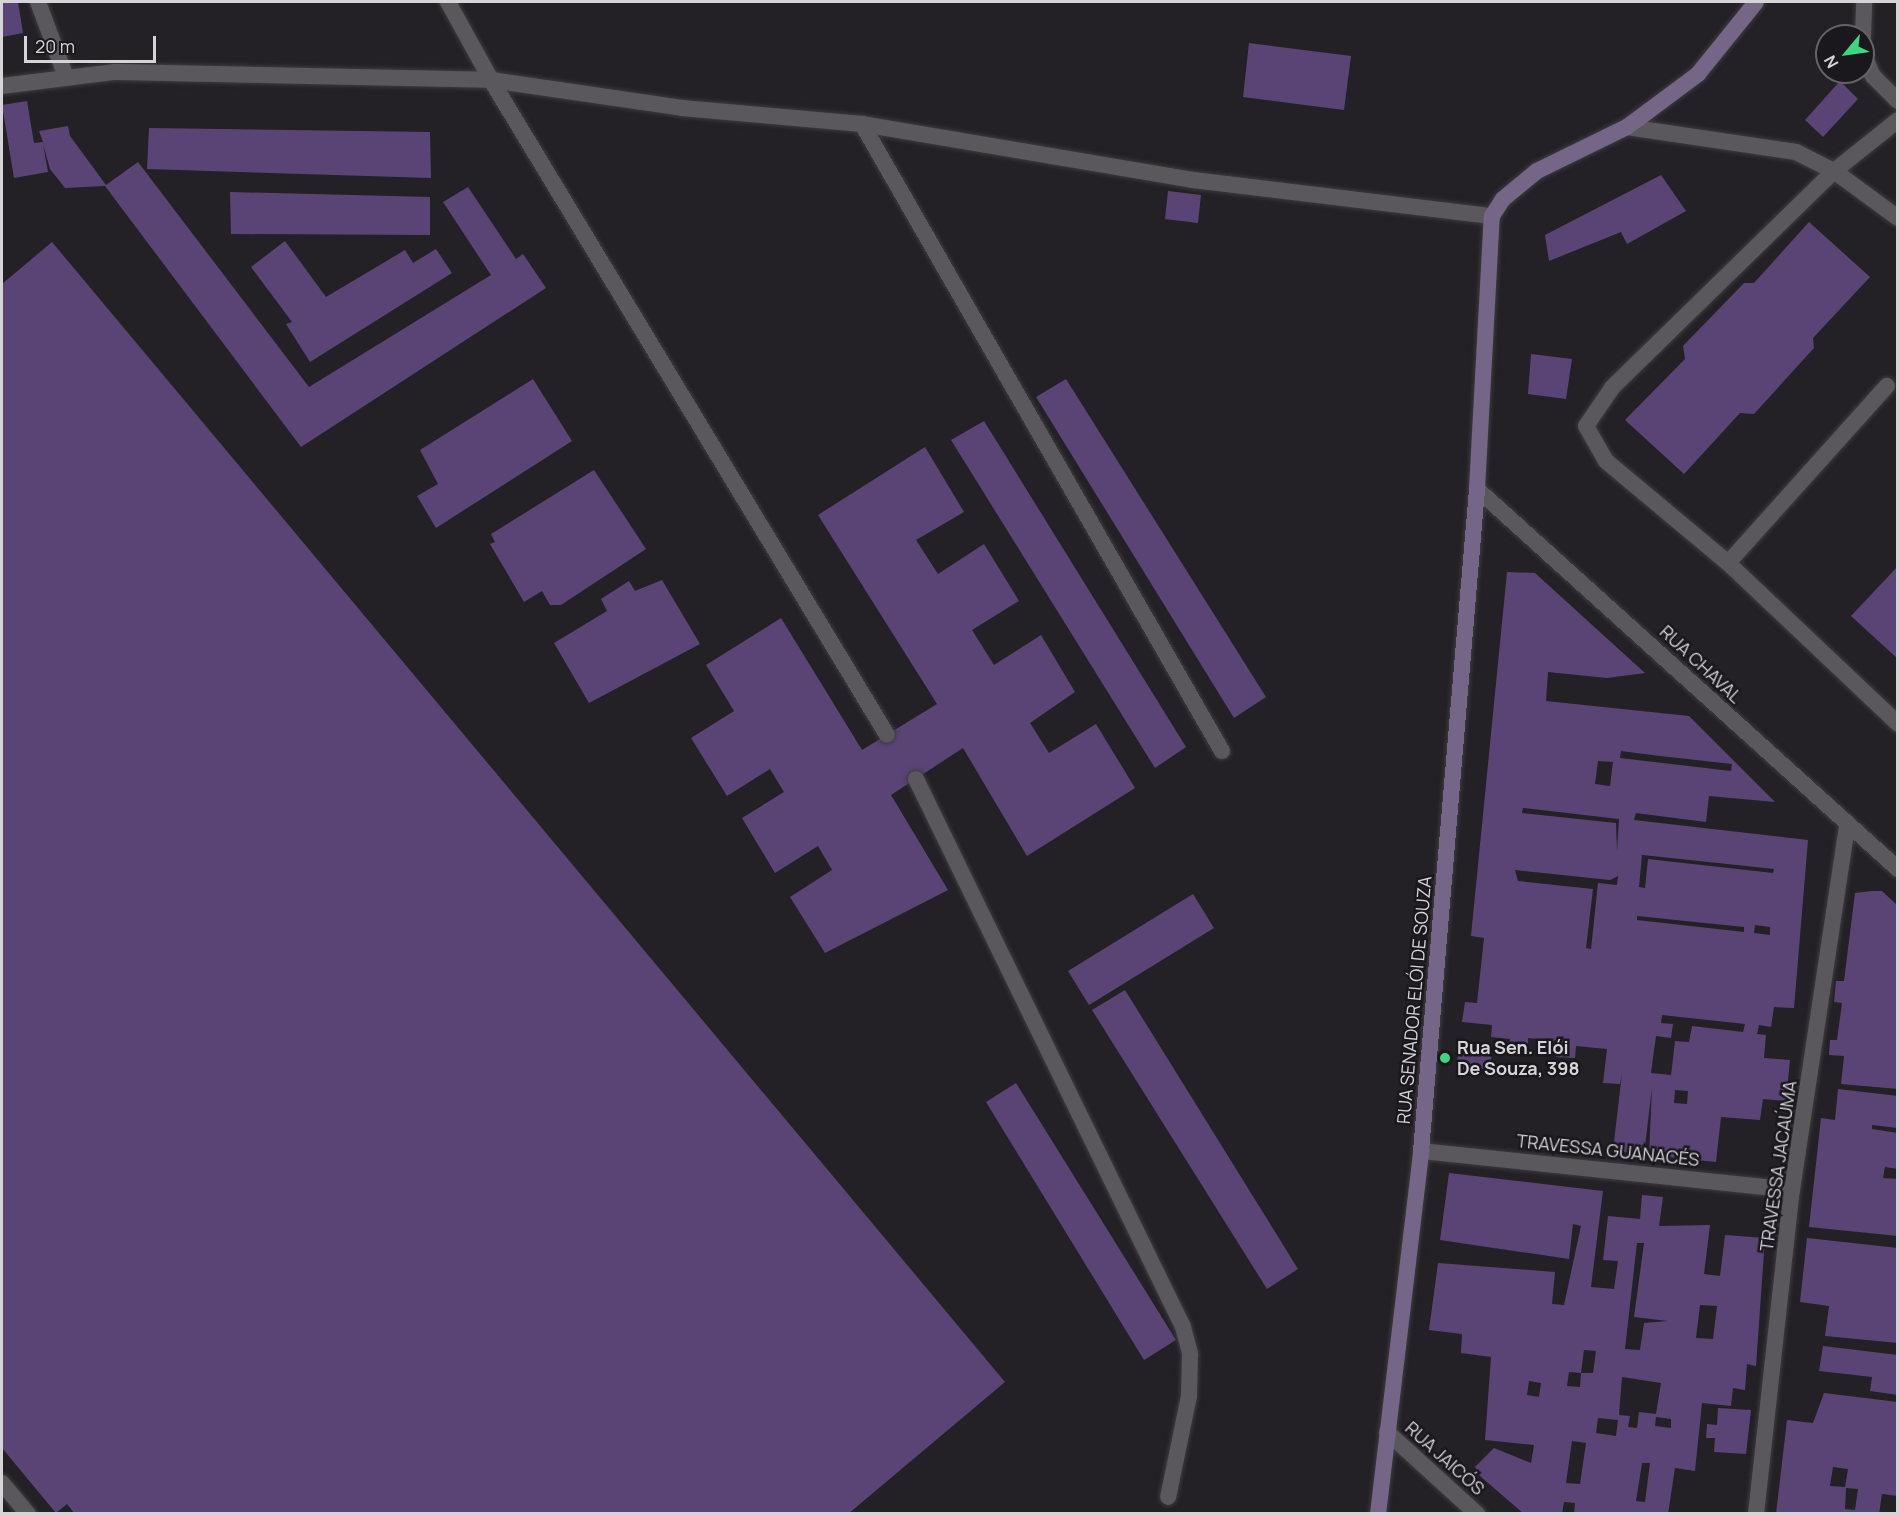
<!DOCTYPE html>
<html>
<head>
<meta charset="utf-8">
<style>
	body { margin:0 }
	#map { position:relative; width:1899px; height:1515px; overflow:hidden; background:#232125; font-family:Manrope,sans-serif }
	div>[style] { position:absolute }
	.building>* { inset:0; background:#5a4476 }
	.roads { filter:drop-shadow(0 0 2px #3c3b3e) drop-shadow(0 0 2px #3c3b3e) }
	.service>* { height:16px; margin:-8px; padding:0 8px; transform-origin:8px; border-radius:8px; background:#5a585c }
	.minor>* { height:16px; margin:-8px; padding:0 8px; transform-origin:8px; border-radius:8px; background:#5a585c }
	.secondary>* { height:16px; margin:-8px; padding:0 8px; transform-origin:8px; border-radius:8px; background:#756688 }
	.dots>* { width:16px; height:16px; translate:-50% -50%; box-sizing:border-box; border:3px solid #1a181c; border-radius:50% }
	span { translate:-50% -50%; white-space:nowrap; text-align:center; line-height:1.15; -webkit-text-stroke:5px #1a181c; paint-order:stroke }
	.street-label { font-size:18px; color:#d5d4d7 }
	.poi-label { font-size:18px; color:#d5d4d7; font-weight:700 }
	.left { translate:0 -50%; text-align:left }
	.frame { position:absolute; inset:0; border:3px solid #d5d4d7; pointer-events:none }
	.north { position:absolute; left:1815px; top:24px; width:60px; height:60px; box-sizing:border-box; background:#1a181c; border:2px solid #656367; border-radius:50%; rotate:241deg; font-size:16px; font-weight:700; line-height:24px; text-align:center; color:#d5d4d7 }
	.north::after { content:''; display:block; margin:auto; width:21px; height:27px; background:#3cd77e; clip-path:polygon(50% 0,100% 100%,50% 72%,0 100%) }
	.scale { position:absolute; left:24px; top:36px; width:132px; height:27px; box-sizing:border-box; border:3px solid #d5d4d7; border-top:0; padding-left:8px; font-size:18px; line-height:21px; white-space:nowrap; color:#d5d4d7; -webkit-text-stroke:4px #1a181c; paint-order:stroke }
</style>
</head>
<body>
<div id="map">
	<div class="building">
		<div style="clip-path:polygon(2px 2px,18px 2px,23px 33px,2px 37px)"></div>
		<div style="clip-path:polygon(1249px 43px,1351px 56px,1344px 110px,1243px 97px)"></div>
		<div style="clip-path:polygon(1840px 81px,1858px 99px,1823px 137px,1805px 120px)"></div>
		<div style="clip-path:polygon(27px 101px,34px 143px,43px 142px,39px 131px,68px 126px,70px 136px,106px 185px,138px 162px,309px 387px,491px 275px,443px 202px,468px 187px,516px 259px,523px 254px,546px 288px,301px 447px,105px 186px,65px 188px,50px 169px,43px 144px,48px 172px,14px 178px,2px 105px)"></div>
		<div style="clip-path:polygon(149px 128px,430px 132px,431px 178px,147px 169px)"></div>
		<div style="clip-path:polygon(1661px 175px,1686px 211px,1627px 244px,1621px 232px,1549px 261px,1545px 235px)"></div>
		<div style="clip-path:polygon(1168px 191px,1201px 195px,1198px 223px,1165px 219px)"></div>
		<div style="clip-path:polygon(230px 192px,430px 197px,430px 235px,231px 234px)"></div>
		<div style="clip-path:polygon(1809px 222px,1870px 277px,1813px 338px,1814px 348px,1754px 414px,1740px 413px,1684px 474px,1625px 420px,1685px 359px,1683px 346px,1744px 283px,1754px 283px)"></div>
		<div style="clip-path:polygon(285px 241px,326px 297px,405px 250px,413px 263px,436px 249px,452px 273px,310px 362px,286px 324px,292px 322px,251px 267px)"></div>
		<div style="clip-path:polygon(52px 242px,1005px 1382px,848px 1514px,75px 1514px,67px 1504px,56px 1513px,2px 1448px,2px 284px)"></div>
		<div style="clip-path:polygon(1531px 354px,1572px 359px,1566px 399px,1528px 394px)"></div>
		<div style="clip-path:polygon(533px 379px,572px 441px,436px 528px,417px 496px,438px 484px,420px 450px)"></div>
		<div style="clip-path:polygon(1066px 379px,1266px 697px,1234px 718px,1036px 397px)"></div>
		<div style="clip-path:polygon(984px 421px,1186px 747px,1155px 768px,951px 440px)"></div>
		<div style="clip-path:polygon(925px 447px,964px 512px,916px 540px,938px 574px,984px 544px,1019px 601px,972px 630px,994px 665px,1041px 635px,1075px 692px,1030px 723px,1049px 753px,1096px 724px,1135px 788px,1027px 856px,963px 748px,891px 795px,948px 890px,825px 953px,790px 897px,832px 870px,818px 846px,775px 873px,742px 818px,784px 792px,770px 769px,727px 796px,691px 738px,734px 711px,706px 665px,781px 618px,862px 750px,937px 704px,818px 515px)"></div>
		<div style="clip-path:polygon(594px 470px,646px 549px,561px 605px,550px 605px,542px 591px,524px 602px,490px 544px,495px 542px,491px 534px)"></div>
		<div style="clip-path:polygon(1898px 566px,1898px 659px,1851px 616px)"></div>
		<div style="clip-path:polygon(evenodd,1507px 572px,1535px 573px,1645px 673px,1607px 678px,1548px 672px,1546px 701px,1689px 716px,1775px 802px,1709px 796px,1706px 822px,1636px 813px,1634px 820px,1808px 840px,1794px 1008px,1774px 1007px,1771px 1027px,1759px 1025px,1757px 1034px,1766px 1035px,1764px 1058px,1790px 1060px,1786px 1101px,1763px 1099px,1760px 1120px,1721px 1117px,1716px 1162px,1649px 1155px,1652px 1088px,1644px 1154px,1613px 1151px,1622px 1073px,1620px 1084px,1603px 1083px,1607px 1049px,1576px 1046px,1575px 1058px,1556px 1057px,1557px 1041px,1528px 1038px,1528px 1048px,1510px 1047px,1510px 1039px,1491px 1037px,1492px 1025px,1462px 1022px,1465px 1002px,1477px 1003px,1484px 938px,1471px 936px,1507px 572px,1621px 751px,1660px 756px,1732px 764px,1731px 771px,1620px 758px,1621px 751px,1507px 572px,1598px 761px,1613px 762px,1610px 786px,1595px 784px,1598px 761px,1507px 572px,1523px 808px,1619px 819px,1617px 851px,1616px 823px,1522px 813px,1523px 808px,1507px 572px,1642px 855px,1643px 855px,1774px 869px,1773px 873px,1648px 859px,1645px 888px,1639px 887px,1642px 855px,1507px 572px,1515px 870px,1610px 880px,1618px 876px,1617px 885px,1598px 883px,1591px 949px,1586px 948px,1593px 889px,1518px 881px,1515px 870px,1507px 572px,1637px 916px,1744px 927px,1744px 932px,1637px 920px,1637px 916px,1507px 572px,1755px 925px,1770px 927px,1770px 935px,1754px 933px,1755px 925px,1507px 572px,1662px 1015px,1745px 1024px,1743px 1032px,1692px 1026px,1689px 1042px,1675px 1041px,1671px 1075px,1651px 1073px,1656px 1036px,1671px 1038px,1673px 1024px,1661px 1023px,1662px 1015px,1507px 572px,1675px 1090px,1688px 1091px,1687px 1104px,1674px 1103px,1675px 1090px)"></div>
		<div style="clip-path:polygon(662px 580px,700px 644px,589px 703px,554px 643px,607px 611px,601px 599px,629px 581px,635px 591px)"></div>
		<div style="clip-path:polygon(1872px 891px,1882px 891px,1898px 906px,1898px 1089px,1841px 1084px,1844px 1056px,1829px 1055px,1830px 1040px,1837px 1040px,1842px 1003px,1834px 1002px,1836px 981px,1844px 981px,1855px 893px)"></div>
		<div style="clip-path:polygon(1193px 894px,1214px 928px,1089px 1005px,1068px 971px)"></div>
		<div style="clip-path:polygon(1125px 990px,1298px 1269px,1267px 1289px,1092px 1010px)"></div>
		<div style="clip-path:polygon(1459px 1047px,1492px 1050px,1490px 1072px,1456px 1068px)"></div>
		<div style="clip-path:polygon(1016px 1083px,1176px 1340px,1144px 1360px,986px 1102px)"></div>
		<div style="clip-path:polygon(1838px 1089px,1898px 1096px,1898px 1128px,1872px 1125px,1872px 1129px,1898px 1133px,1898px 1169px,1885px 1167px,1883px 1178px,1898px 1179px,1898px 1236px,1809px 1227px,1821px 1118px,1835px 1120px)"></div>
		<div style="clip-path:polygon(evenodd,1449px 1173px,1603px 1191px,1591px 1287px,1614px 1289px,1618px 1261px,1603px 1260px,1608px 1216px,1640px 1219px,1642px 1195px,1663px 1197px,1659px 1226px,1710px 1225px,1704px 1274px,1720px 1276px,1725px 1235px,1765px 1238px,1756px 1366px,1747px 1364px,1745px 1390px,1733px 1388px,1731px 1406px,1702px 1403px,1695px 1471px,1675px 1468px,1668px 1514px,1574px 1514px,1575px 1503px,1564px 1502px,1562px 1514px,1524px 1514px,1480px 1476px,1475px 1467px,1494px 1448px,1531px 1463px,1534px 1445px,1485px 1440px,1491px 1357px,1461px 1353px,1462px 1334px,1429px 1330px,1438px 1263px,1555px 1272px,1552px 1304px,1564px 1305px,1581px 1226px,1573px 1224px,1569px 1259px,1440px 1240px,1449px 1173px,1637px 1243px,1644px 1243px,1634px 1317px,1668px 1321px,1644px 1323px,1640px 1350px,1625px 1349px,1637px 1243px,1449px 1173px,1700px 1305px,1717px 1306px,1713px 1339px,1696px 1338px,1700px 1305px,1449px 1173px,1584px 1350px,1596px 1351px,1593px 1373px,1581px 1373px,1584px 1350px,1449px 1173px,1569px 1372px,1581px 1373px,1580px 1387px,1567px 1386px,1569px 1372px,1449px 1173px,1622px 1377px,1661px 1383px,1656px 1414px,1639px 1412px,1637px 1428px,1628px 1427px,1630px 1416px,1619px 1415px,1622px 1377px,1449px 1173px,1529px 1381px,1541px 1383px,1539px 1397px,1527px 1395px,1529px 1381px,1449px 1173px,1656px 1417px,1671px 1419px,1671px 1428px,1655px 1426px,1656px 1417px,1449px 1173px,1598px 1418px,1618px 1420px,1616px 1436px,1596px 1433px,1598px 1418px,1449px 1173px,1572px 1441px,1586px 1443px,1580px 1484px,1566px 1483px,1572px 1441px,1449px 1173px,1642px 1463px,1650px 1463px,1645px 1502px,1636px 1501px,1642px 1463px)"></div>
		<div style="clip-path:polygon(1807px 1238px,1898px 1248px,1898px 1343px,1825px 1336px,1829px 1306px,1800px 1302px)"></div>
		<div style="clip-path:polygon(1823px 1346px,1898px 1355px,1898px 1395px,1870px 1391px,1872px 1377px,1819px 1371px)"></div>
		<div style="clip-path:polygon(evenodd,1824px 1393px,1898px 1402px,1898px 1496px,1882px 1494px,1879px 1514px,1776px 1514px,1787px 1420px,1813px 1423px,1824px 1393px,1833px 1467px,1848px 1469px,1845px 1487px,1830px 1486px,1833px 1467px,1824px 1393px,1846px 1488px,1858px 1489px,1855px 1510px,1845px 1509px,1846px 1488px)"></div>
		<div style="clip-path:polygon(1718px 1408px,1751px 1410px,1746px 1454px,1714px 1452px,1715px 1438px,1706px 1438px,1707px 1424px,1717px 1425px)"></div>
	</div>
	<div class="roads">
		<div class="service">
			<div style="left:38px;top:2px;width:80px;rotate:69.5deg"></div>
			<div style="left:448px;top:2px;width:89px;rotate:61.1deg"></div>
			<div style="left:491px;top:80px;width:765px;rotate:58.84deg"></div>
			<div style="left:1863px;top:36px;width:34px;rotate:-88deg"></div>
			<div style="left:1863px;top:53px;width:25px;rotate:67deg"></div>
			<div style="left:1873px;top:76px;width:35px;rotate:45deg"></div>
			<div style="left:2px;top:86px;width:114px;rotate:-7.1deg"></div>
			<div style="left:115px;top:72px;width:376px;rotate:1.2deg"></div>
			<div style="left:491px;top:80px;width:193px;rotate:8.3deg"></div>
			<div style="left:682px;top:108px;width:181px;rotate:5.1deg"></div>
			<div style="left:862px;top:124px;width:336px;rotate:9.6deg"></div>
			<div style="left:1193px;top:180px;width:301px;rotate:6.9deg"></div>
			<div style="left:1898px;top:120px;width:82px;rotate:141.4deg"></div>
			<div style="left:1834px;top:171px;width:310px;rotate:135.7deg"></div>
			<div style="left:1612px;top:388px;width:46px;rotate:124.4deg"></div>
			<div style="left:1586px;top:426px;width:40px;rotate:60.3deg"></div>
			<div style="left:1606px;top:461px;width:159px;rotate:39.9deg"></div>
			<div style="left:1728px;top:563px;width:234px;rotate:43.4deg"></div>
			<div style="left:862px;top:124px;width:723px;rotate:60.14deg"></div>
			<div style="left:1627px;top:127px;width:171px;rotate:8.4deg"></div>
			<div style="left:1796px;top:152px;width:42px;rotate:26.6deg"></div>
			<div style="left:1834px;top:171px;width:79px;rotate:36.3deg"></div>
			<div style="left:1728px;top:563px;width:238px;rotate:-48.1deg"></div>
			<div style="left:916px;top:779px;width:610px;rotate:64.02deg"></div>
			<div style="left:1183px;top:1327px;width:28px;rotate:75deg"></div>
			<div style="left:1190px;top:1354px;width:42px;rotate:91.4deg"></div>
			<div style="left:1189px;top:1396px;width:103px;rotate:101.7deg"></div>
			<div style="left:2px;top:1483px;width:40px;rotate:50deg"></div>
			<div style="left:1756px;top:1514px;width:326px;rotate:-83.7deg"></div>
			<div style="left:1792px;top:1190px;width:369px;rotate:-81.4deg"></div>
		</div>
		<div class="minor">
			<div style="left:1477px;top:489px;width:567px;rotate:42.07deg"></div>
			<div style="left:1421px;top:1151px;width:373px;rotate:6deg"></div>
			<div style="left:1387px;top:1432px;width:122px;rotate:42.3deg"></div>
		</div>
		<div class="secondary">
			<div style="left:1378px;top:1514px;width:366px;rotate:-83.2deg"></div>
			<div style="left:1421px;top:1151px;width:664px;rotate:-85.16deg"></div>
			<div style="left:1477px;top:489px;width:273px;rotate:-86.9deg"></div>
			<div style="left:1492px;top:216px;width:20px;rotate:-57deg"></div>
			<div style="left:1503px;top:199px;width:44px;rotate:-39.5deg"></div>
			<div style="left:1537px;top:171px;width:100px;rotate:-26.1deg"></div>
			<div style="left:1627px;top:127px;width:89px;rotate:-36.7deg"></div>
			<div style="left:1698px;top:74px;width:92px;rotate:-51.1deg"></div>
		</div>
	</div>
	<div class="dots">
		<div style="left:1445px;top:1058px;background:#3cd77e"></div>
	</div>
	<div class="street-label">
		<span style="left:1701px;top:664px;rotate:43deg">RUA CHAVAL</span>
		<span style="left:1414px;top:1000px;rotate:-85deg">RUA SENADOR ELÓI DE SOUZA</span>
		<span style="left:1608px;top:1150px;rotate:6deg">TRAVESSA GUANACÉS</span>
		<span style="left:1778px;top:1166px;rotate:-82deg">TRAVESSA JACAÚMA</span>
		<span style="left:1445px;top:1458px;rotate:42deg">RUA JAICÓS</span>
	</div>
	<div class="poi-label">
		<span class="left" style="left:1457px;top:1058px">Rua Sen. Elói<br>De Souza, 398</span>
	</div>
	<div class="frame"></div>
	<div class="north">N</div>
	<div class="scale">20 m</div>
</div>
</body>
</html>
